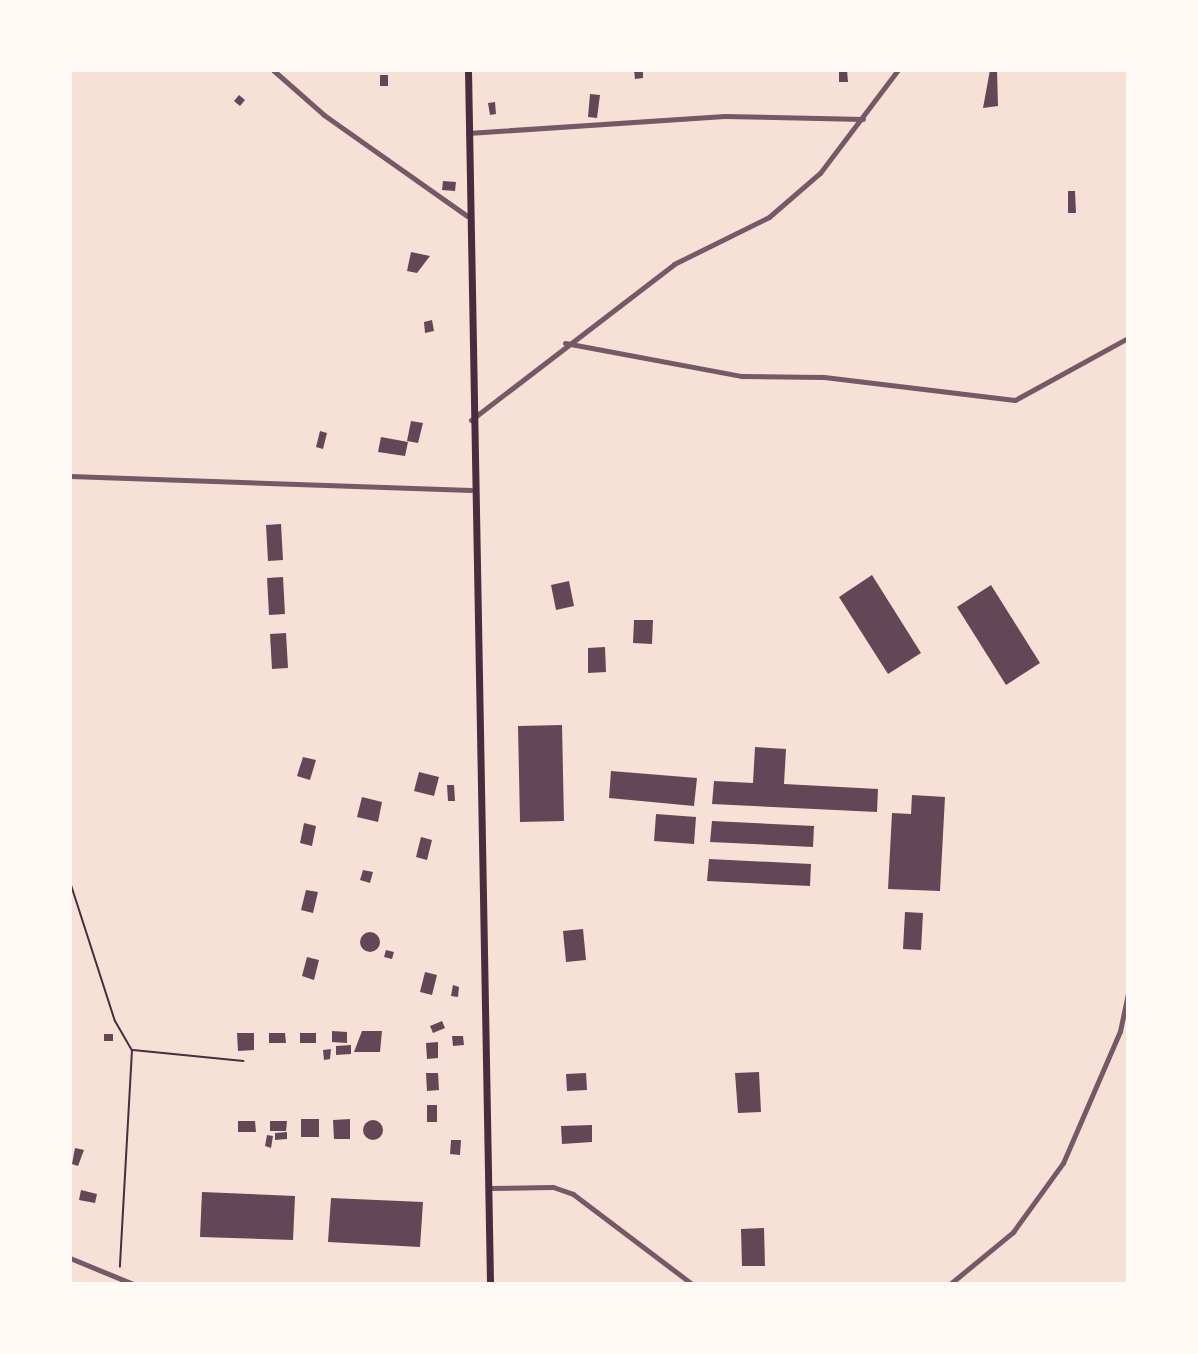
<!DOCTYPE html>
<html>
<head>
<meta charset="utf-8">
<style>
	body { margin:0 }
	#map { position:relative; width:1198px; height:1354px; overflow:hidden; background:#f7e1d7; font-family:Cabin,sans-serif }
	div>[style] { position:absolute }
	.building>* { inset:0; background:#644757 }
	.round { border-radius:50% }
	.path>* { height:2px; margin:-1px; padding:0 1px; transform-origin:1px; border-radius:1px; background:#4a2c40 }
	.minor>* { height:5px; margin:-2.5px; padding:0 2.5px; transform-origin:2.5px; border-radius:2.5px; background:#755966 }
	.secondary>* { height:7px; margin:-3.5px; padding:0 3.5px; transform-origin:3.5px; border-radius:3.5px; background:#4a2c40 }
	span { translate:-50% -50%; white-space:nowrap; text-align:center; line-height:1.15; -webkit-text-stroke:6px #fffaf5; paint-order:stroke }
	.frame { position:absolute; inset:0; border:72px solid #fffaf5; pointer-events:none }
</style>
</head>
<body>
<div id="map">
	<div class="building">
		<div style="clip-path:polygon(634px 70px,643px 70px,643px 78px,635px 79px)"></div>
		<div style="clip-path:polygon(839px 70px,847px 70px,848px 82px,839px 82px)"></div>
		<div style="clip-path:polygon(990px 70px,997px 70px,998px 106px,983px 108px)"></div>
		<div style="clip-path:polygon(380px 75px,388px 75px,388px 86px,380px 86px)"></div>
		<div style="clip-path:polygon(590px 94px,600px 95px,597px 118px,588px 117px)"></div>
		<div style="clip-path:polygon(239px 95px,245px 100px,240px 106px,234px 101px)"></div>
		<div style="clip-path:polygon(495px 102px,496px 114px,490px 115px,488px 103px)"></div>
		<div style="clip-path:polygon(443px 181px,456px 182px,455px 191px,442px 190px)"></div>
		<div style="clip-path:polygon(1068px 191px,1075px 191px,1076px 213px,1068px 213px)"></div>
		<div style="clip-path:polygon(411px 252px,430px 256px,417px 273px,407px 271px)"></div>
		<div style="clip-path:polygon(432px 320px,434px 331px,425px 333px,424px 322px)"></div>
		<div style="clip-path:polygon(411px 421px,423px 423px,418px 443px,407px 441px)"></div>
		<div style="clip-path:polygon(320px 431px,327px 433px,323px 449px,316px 447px)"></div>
		<div style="clip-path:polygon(381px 437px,408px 442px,405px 456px,378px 452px)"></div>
		<div style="clip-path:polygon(281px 524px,283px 560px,268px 561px,266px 525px)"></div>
		<div style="clip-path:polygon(872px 575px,921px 653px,888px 674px,839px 597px)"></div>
		<div style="clip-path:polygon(283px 577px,285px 614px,269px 615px,267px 578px)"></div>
		<div style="clip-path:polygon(569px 581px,574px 606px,556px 610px,551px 585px)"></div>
		<div style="clip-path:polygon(991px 585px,1040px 663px,1006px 685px,957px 607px)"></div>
		<div style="clip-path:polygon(634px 620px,653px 620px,652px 644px,633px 643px)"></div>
		<div style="clip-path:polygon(286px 633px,288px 668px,272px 669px,270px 634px)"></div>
		<div style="clip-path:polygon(605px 647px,606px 672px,588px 673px,588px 648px)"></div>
		<div style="clip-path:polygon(562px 725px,564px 821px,520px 822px,518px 726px)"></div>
		<div style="clip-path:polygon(755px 747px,786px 749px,784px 784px,878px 789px,877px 812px,712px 804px,714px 781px,753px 783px)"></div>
		<div style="clip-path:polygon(303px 757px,316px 760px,310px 780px,297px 776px)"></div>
		<div style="clip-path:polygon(611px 771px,697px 778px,694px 806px,609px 798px)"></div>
		<div style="clip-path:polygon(419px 772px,439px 777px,434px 796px,414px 791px)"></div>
		<div style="clip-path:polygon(447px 785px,454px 785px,455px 801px,448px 801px)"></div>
		<div style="clip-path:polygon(912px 795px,945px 797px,940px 891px,888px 889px,892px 813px,911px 814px)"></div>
		<div style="clip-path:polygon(362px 797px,382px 802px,378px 822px,357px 817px)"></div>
		<div style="clip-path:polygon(656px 814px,696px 817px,694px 844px,654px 841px)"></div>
		<div style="clip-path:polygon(712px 821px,814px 826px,813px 847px,710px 842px)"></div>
		<div style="clip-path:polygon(304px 823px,316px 826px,312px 846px,300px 843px)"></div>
		<div style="clip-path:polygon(421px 837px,432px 840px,427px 860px,416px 857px)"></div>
		<div style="clip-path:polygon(709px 859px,811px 864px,810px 886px,707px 881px)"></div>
		<div style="clip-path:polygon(363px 870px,373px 872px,370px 883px,360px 880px)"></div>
		<div style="clip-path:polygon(306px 890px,318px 892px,313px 913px,301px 910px)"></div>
		<div style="clip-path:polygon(905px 912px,923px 913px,921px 950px,903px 949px)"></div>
		<div style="clip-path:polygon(583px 929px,586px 960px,566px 962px,563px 931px)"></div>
		<div class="round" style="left:360px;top:932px;width:20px;height:20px"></div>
		<div style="clip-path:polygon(386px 950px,394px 952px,392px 959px,384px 957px)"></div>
		<div style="clip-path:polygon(307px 957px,319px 960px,314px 980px,302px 976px)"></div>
		<div style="clip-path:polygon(425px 972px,437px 975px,432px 995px,420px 992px)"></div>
		<div style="clip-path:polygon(453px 985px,459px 987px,458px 997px,451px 996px)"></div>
		<div style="clip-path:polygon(442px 1021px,445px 1028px,433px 1033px,430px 1026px)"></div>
		<div style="clip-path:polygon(332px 1031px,347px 1032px,347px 1043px,332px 1042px)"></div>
		<div style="clip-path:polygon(362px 1031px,382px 1031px,380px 1052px,354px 1052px)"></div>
		<div style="clip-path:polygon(237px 1033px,254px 1033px,254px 1050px,238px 1051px)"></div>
		<div style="clip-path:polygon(269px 1033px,285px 1033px,286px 1043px,269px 1043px)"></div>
		<div style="clip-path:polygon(300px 1033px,316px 1033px,316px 1043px,300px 1043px)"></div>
		<div style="clip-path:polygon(104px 1034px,113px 1034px,113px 1041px,104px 1041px)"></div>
		<div style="clip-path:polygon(452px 1036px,463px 1036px,464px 1045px,453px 1046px)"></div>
		<div style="clip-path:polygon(438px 1042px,438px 1058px,427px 1059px,426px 1043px)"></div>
		<div style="clip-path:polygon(351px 1045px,351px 1054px,336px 1055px,336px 1046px)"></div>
		<div style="clip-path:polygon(331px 1049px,330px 1059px,324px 1060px,323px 1050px)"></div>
		<div style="clip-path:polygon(759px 1072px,761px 1112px,738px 1113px,735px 1073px)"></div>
		<div style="clip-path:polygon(426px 1073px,438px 1073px,439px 1090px,427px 1091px)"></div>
		<div style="clip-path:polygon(586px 1073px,587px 1090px,567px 1091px,566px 1074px)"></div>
		<div style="clip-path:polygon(427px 1105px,437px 1105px,437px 1122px,427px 1122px)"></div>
		<div style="clip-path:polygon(301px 1119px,319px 1119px,319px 1137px,301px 1137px)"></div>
		<div style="clip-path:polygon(350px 1119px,350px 1139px,334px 1139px,333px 1120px)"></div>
		<div class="round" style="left:363px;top:1120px;width:20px;height:20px"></div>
		<div style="clip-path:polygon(238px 1121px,255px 1121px,256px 1132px,238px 1132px)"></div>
		<div style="clip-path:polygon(270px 1121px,287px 1121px,286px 1131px,270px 1131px)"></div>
		<div style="clip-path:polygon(592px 1125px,592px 1142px,562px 1144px,561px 1126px)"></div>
		<div style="clip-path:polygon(287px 1132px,287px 1139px,275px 1140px,275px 1133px)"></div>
		<div style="clip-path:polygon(267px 1135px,273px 1136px,271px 1148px,265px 1146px)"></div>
		<div style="clip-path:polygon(451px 1140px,461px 1140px,460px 1155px,450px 1154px)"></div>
		<div style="clip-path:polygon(75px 1148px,84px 1150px,78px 1166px,72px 1164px)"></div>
		<div style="clip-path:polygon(81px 1190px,97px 1194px,95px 1203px,79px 1200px)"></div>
		<div style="clip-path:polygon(202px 1192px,295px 1196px,293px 1240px,200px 1237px)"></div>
		<div style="clip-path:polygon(331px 1198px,423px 1202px,420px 1247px,328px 1242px)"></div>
		<div style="clip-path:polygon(764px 1228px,765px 1266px,742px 1266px,741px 1229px)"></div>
	</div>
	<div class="path">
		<div style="left:70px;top:882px;width:146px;rotate:72.1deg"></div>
		<div style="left:115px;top:1021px;width:34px;rotate:60deg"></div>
		<div style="left:132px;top:1050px;width:217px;rotate:93.2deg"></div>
		<div style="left:133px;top:1050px;width:111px;rotate:5.7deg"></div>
	</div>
	<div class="minor">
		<div style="left:273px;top:70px;width:68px;rotate:41.4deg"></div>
		<div style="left:324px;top:115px;width:175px;rotate:35.2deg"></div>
		<div style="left:468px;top:133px;width:257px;rotate:-3.8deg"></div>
		<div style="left:724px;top:116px;width:139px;rotate:1.2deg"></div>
		<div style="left:565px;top:343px;width:180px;rotate:10.6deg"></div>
		<div style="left:742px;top:376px;width:82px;rotate:0.7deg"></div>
		<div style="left:824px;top:377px;width:192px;rotate:6.9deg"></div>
		<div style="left:1015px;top:400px;width:129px;rotate:-28.8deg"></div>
		<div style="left:471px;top:420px;width:256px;rotate:-37.5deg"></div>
		<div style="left:674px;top:264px;width:106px;rotate:-26.3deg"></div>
		<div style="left:769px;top:217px;width:67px;rotate:-40.8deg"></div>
		<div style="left:820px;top:173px;width:129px;rotate:-52.9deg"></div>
		<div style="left:70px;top:476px;width:401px;rotate:2deg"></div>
		<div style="left:489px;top:1188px;width:64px;rotate:-0.9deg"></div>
		<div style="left:553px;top:1187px;width:21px;rotate:19deg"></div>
		<div style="left:573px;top:1194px;width:149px;rotate:37.1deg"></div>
		<div style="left:70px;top:1258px;width:68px;rotate:22.4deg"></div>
		<div style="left:950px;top:1284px;width:82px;rotate:-39.5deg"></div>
		<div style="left:1013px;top:1232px;width:85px;rotate:-54.1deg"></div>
		<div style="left:1063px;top:1163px;width:144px;rotate:-66.6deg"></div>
		<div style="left:1120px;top:1031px;width:38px;rotate:-78deg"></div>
	</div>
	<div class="secondary">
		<div style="left:468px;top:70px;width:1214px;rotate:88.96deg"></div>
	</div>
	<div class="frame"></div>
</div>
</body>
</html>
